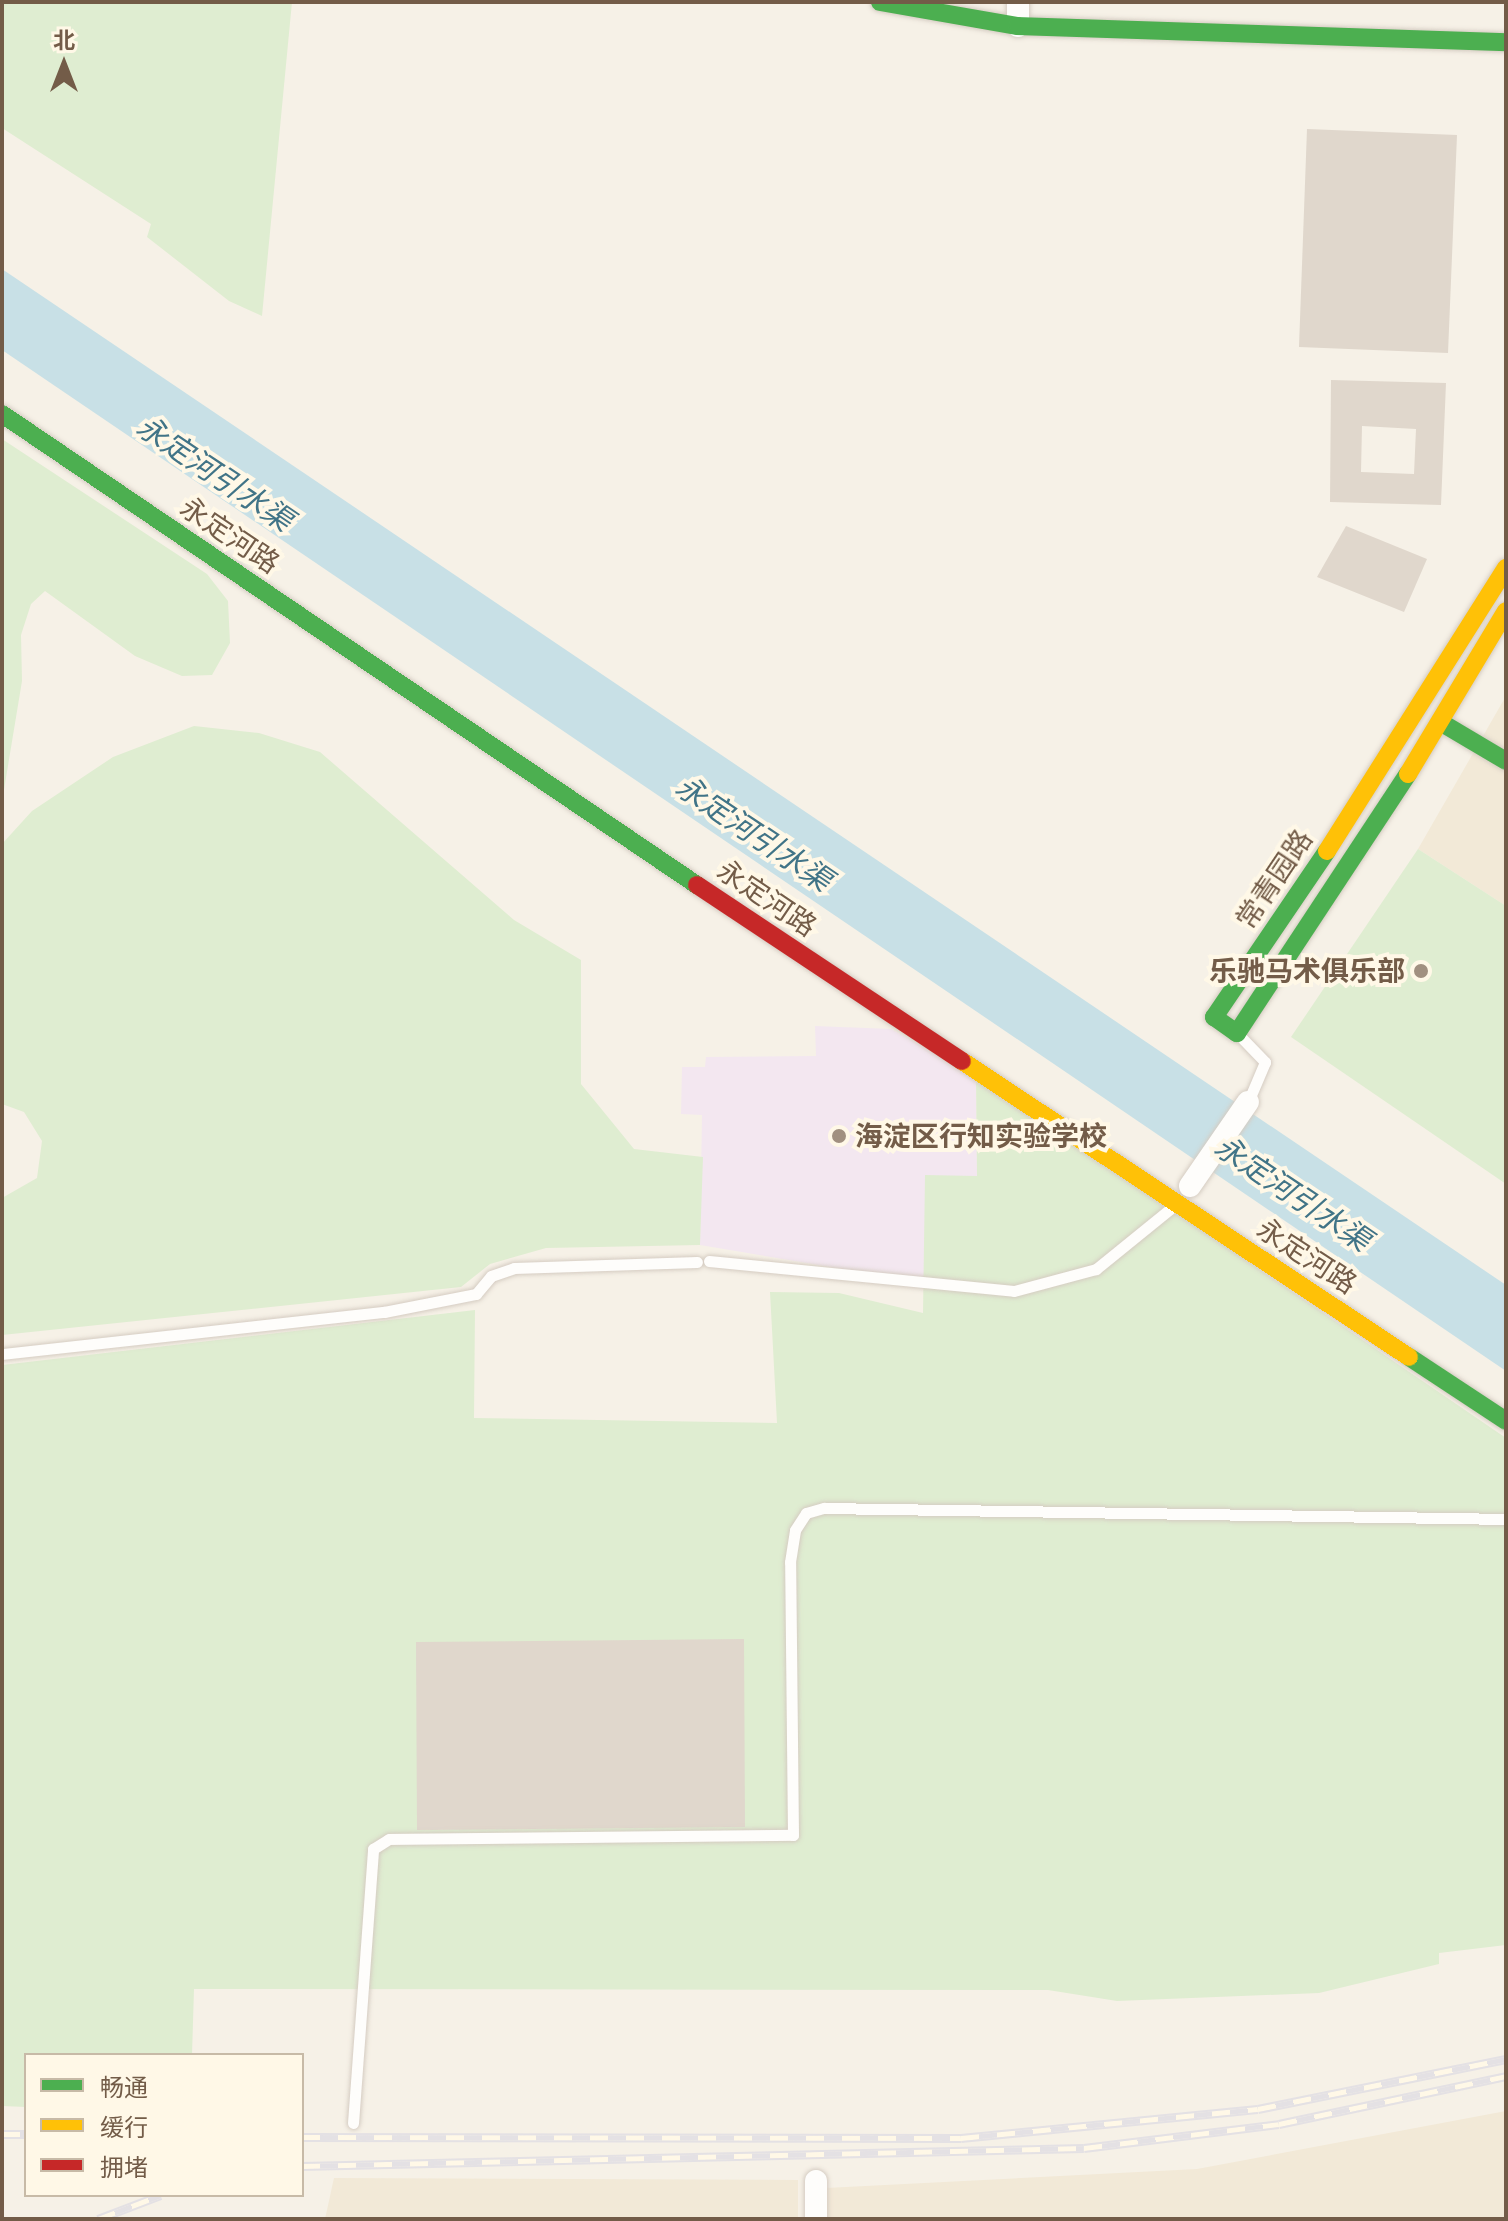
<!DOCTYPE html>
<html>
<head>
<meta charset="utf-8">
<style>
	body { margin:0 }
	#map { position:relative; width:1508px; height:2221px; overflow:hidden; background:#f6f1e7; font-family:"Public Sans","Noto Sans SC",sans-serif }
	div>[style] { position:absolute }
	.residential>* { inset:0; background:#f2e9d7 }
	.education>* { inset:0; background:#f3e7f0 }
	.green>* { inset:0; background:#dfedd1 }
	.water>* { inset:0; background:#c8e0e6 }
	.building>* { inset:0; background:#e0d7cc }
	.roads { filter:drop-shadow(0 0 2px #d5ccc2) drop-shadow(0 0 2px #d5ccc2) }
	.lane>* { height:11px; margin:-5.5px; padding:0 5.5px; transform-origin:5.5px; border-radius:5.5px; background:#fefdfb }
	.street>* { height:22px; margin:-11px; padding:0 11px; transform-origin:11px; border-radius:11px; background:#fefdfb }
	.fast>* { height:18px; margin:-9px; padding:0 9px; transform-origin:9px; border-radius:9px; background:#4caf50 }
	.slow>* { height:18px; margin:-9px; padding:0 9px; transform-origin:9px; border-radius:9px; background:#ffc107 }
	.jam>* { height:18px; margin:-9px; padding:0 9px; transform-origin:9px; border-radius:9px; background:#c62828 }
	.rail>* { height:9px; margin-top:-4.5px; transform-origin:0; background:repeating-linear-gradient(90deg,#fff8e7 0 18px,#e4e1e4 0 36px); box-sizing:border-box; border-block:2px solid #e4e1e4 }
	.dots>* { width:22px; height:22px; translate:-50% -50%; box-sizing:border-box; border:4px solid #fff8e7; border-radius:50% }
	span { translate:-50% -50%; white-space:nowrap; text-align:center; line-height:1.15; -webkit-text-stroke:8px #fff8e7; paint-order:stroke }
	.street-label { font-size:28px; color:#735c48 }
	.poi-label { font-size:28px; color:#735c48; font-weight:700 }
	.right { translate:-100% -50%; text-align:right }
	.left { translate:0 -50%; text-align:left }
	.water-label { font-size:30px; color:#417487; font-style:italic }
	.frame { position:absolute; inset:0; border:4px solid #735c48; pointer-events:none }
	.legend { position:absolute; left:24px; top:2053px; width:280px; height:144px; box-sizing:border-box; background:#fff8e7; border:2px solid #c7baa7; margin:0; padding:10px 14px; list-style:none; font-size:24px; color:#735c48 }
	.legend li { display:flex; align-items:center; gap:16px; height:40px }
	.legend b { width:40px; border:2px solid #c7baa7 }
	.north { position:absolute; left:24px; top:24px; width:80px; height:80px; -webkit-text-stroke:6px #fff8e7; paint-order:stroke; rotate:0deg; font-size:22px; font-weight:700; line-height:32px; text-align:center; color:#735c48 }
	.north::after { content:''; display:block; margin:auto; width:28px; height:36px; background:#735c48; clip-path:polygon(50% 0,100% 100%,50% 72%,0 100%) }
</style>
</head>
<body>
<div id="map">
	<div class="residential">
		<div style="clip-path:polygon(1506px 696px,1506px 906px,1418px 849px)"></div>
		<div style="clip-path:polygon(1506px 2111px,1506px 2219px,827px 2219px,826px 2188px,1197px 2169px)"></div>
		<div style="clip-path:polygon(334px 2178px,798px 2180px,798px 2219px,325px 2219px)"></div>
	</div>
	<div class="education">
		<div style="clip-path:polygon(815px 1026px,891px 1029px,976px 1076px,977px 1177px,925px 1283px,700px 1245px,702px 1115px,681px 1114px,682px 1067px,705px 1067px,706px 1057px,816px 1056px)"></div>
	</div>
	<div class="green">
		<div style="clip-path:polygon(2px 2px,292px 2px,262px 316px,229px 301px,147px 237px,151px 224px,2px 128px)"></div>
		<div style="clip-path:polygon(2px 439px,207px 574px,228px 601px,230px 643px,212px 675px,182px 676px,135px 656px,45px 591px,31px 604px,21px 635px,22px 681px,2px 802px)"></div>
		<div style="clip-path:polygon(194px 726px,259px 733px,320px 752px,514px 920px,581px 960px,581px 1084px,634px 1149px,703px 1157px,700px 1245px,546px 1248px,490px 1264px,461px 1287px,2px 1335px,2px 1198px,37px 1178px,42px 1141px,24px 1112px,2px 1104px,2px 844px,32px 811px,113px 757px)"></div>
		<div style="clip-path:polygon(1418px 849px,1506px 906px,1506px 1184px,1291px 1037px)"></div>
		<div style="clip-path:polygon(976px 1076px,1506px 1438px,1506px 1945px,1439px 1953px,1439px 1964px,1319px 1993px,1117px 2001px,1048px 1990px,194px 1989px,192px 2055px,26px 2055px,26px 2107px,2px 2106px,2px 1365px,475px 1310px,474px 1418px,777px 1423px,770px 1292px,839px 1293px,923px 1313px,925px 1175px,977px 1176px)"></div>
	</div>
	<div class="water">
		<div style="clip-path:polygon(2px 269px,1506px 1285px,1506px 1371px,2px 350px)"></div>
	</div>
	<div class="building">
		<div style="clip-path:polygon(1307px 129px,1457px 135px,1448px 353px,1299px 347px)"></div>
		<div style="clip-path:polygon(evenodd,1331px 380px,1446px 383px,1441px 505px,1330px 502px,1331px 380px,1362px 426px,1416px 429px,1414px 474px,1361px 472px,1362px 426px)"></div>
		<div style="clip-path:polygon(1346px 526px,1427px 559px,1404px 612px,1317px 577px)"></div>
		<div style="clip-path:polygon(744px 1639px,745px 1827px,417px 1830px,416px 1642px)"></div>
	</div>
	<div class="roads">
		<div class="lane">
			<div style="left:1238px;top:1034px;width:39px;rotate:46deg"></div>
			<div style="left:1265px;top:1062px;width:43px;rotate:113deg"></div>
			<div style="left:709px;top:1261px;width:306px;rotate:5.6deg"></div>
			<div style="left:1014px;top:1291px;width:85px;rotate:-15deg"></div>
			<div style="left:1096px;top:1269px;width:102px;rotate:-39deg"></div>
			<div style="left:2px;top:1354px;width:384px;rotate:-6.3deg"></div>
			<div style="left:384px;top:1312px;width:94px;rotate:-11.1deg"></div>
			<div style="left:476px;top:1294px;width:23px;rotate:-50deg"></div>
			<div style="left:491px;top:1276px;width:24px;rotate:-19deg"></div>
			<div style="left:514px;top:1268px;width:183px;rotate:-1.9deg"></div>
			<div style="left:353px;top:2123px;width:275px;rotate:-85.8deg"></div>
			<div style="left:373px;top:1849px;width:19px;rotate:-32deg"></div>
			<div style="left:389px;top:1839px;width:404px;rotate:-0.6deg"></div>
			<div style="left:793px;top:1835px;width:273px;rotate:-90.6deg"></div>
			<div style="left:790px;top:1562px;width:32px;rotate:-81deg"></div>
			<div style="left:795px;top:1530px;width:20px;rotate:-57deg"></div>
			<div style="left:806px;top:1513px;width:19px;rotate:-16deg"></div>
			<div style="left:824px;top:1508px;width:682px;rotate:0.92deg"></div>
		</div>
		<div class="street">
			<div style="left:1018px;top:2px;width:24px;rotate:90deg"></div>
			<div style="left:1190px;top:1186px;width:102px;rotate:-55.4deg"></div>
			<div style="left:816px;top:2181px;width:38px;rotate:90deg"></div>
		</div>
		<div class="fast">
			<div style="left:880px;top:2px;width:140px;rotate:9.9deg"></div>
			<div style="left:1018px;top:26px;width:488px;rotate:1.9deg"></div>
			<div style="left:2px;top:414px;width:840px;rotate:34.13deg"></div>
			<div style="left:1442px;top:723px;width:74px;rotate:30.7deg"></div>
			<div style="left:1327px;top:851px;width:201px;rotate:124.2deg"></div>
			<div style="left:1214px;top:1017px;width:28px;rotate:35deg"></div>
			<div style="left:1237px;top:1033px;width:310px;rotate:-56.6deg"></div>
			<div style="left:1409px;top:1357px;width:116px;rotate:33.4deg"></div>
		</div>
		<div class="slow">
			<div style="left:1408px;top:774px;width:190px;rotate:-59deg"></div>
			<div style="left:1327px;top:851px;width:335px;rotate:-57.7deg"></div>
			<div style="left:962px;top:1061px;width:536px;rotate:33.51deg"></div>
		</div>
		<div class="jam">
			<div style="left:697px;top:885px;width:318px;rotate:33.6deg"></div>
		</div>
	</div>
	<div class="rail">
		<div style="left:2px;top:2134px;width:24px"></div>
		<div style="left:302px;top:2137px;width:659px;rotate:0.09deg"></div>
		<div style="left:961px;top:2138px;width:298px;rotate:-5.6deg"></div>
		<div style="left:1258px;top:2109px;width:253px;rotate:-11.4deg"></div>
		<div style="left:302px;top:2166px;width:782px;rotate:-1.32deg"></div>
		<div style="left:1084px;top:2148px;width:196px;rotate:-7deg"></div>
		<div style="left:1279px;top:2124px;width:232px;rotate:-11.9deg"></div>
		<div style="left:98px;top:2219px;width:67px;rotate:-20.9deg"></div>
	</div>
	<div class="dots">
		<div style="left:1421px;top:971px;background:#a19080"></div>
		<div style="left:839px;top:1136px;background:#a19080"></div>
	</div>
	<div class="street-label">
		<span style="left:230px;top:535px;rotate:34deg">永定河路</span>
		<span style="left:1274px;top:879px;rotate:-56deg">常青园路</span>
		<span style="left:767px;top:898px;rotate:34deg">永定河路</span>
		<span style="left:1307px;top:1256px;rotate:33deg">永定河路</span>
	</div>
	<div class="poi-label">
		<span class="right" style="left:1405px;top:971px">乐驰马术俱乐部</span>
		<span class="left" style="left:855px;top:1136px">海淀区行知实验学校</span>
	</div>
	<div class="water-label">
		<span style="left:215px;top:473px;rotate:34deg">永定河引水渠</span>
		<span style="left:754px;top:833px;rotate:34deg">永定河引水渠</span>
		<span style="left:1293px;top:1193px;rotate:34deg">永定河引水渠</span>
	</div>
	<div class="frame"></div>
	<ul class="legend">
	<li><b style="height:10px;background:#4caf50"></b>畅通</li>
	<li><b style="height:10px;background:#ffc107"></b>缓行</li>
	<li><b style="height:10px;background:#c62828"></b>拥堵</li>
	</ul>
	<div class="north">北</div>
</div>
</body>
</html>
